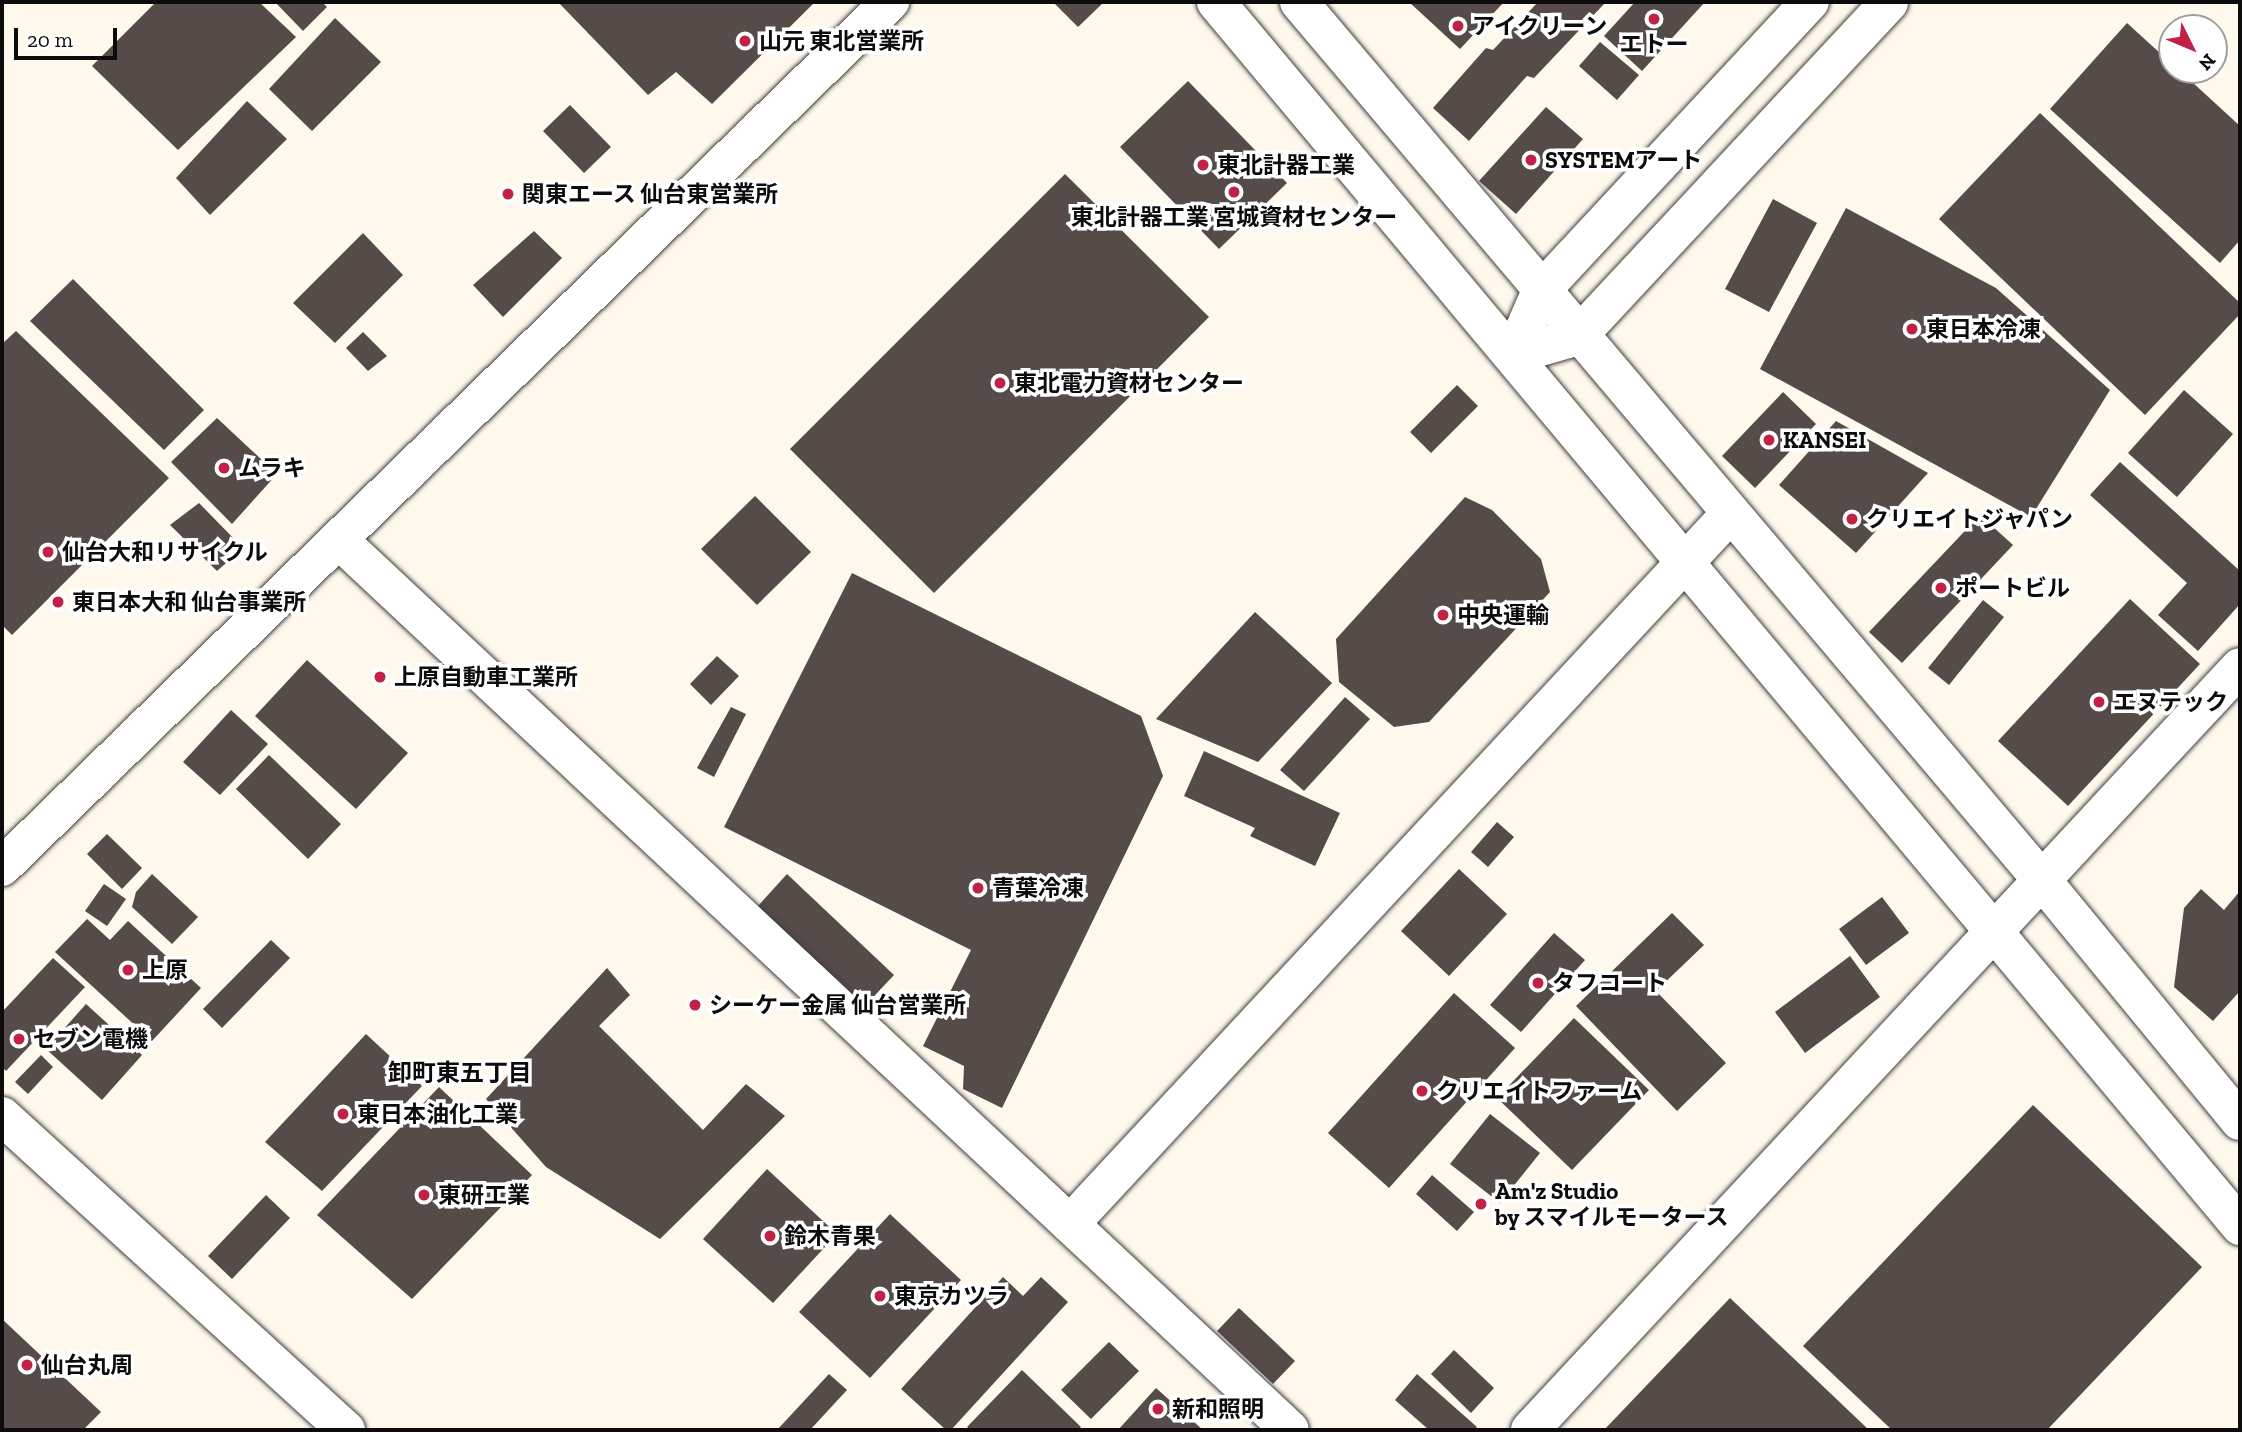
<!DOCTYPE html>
<html>
<head>
<meta charset="utf-8">
<style>
	body { margin:0 }
	#map { position:relative; width:2242px; height:1432px; overflow:hidden; background:#fff8ec; font-family:"Zilla Slab","Noto Sans JP",serif }
	div>[style] { position:absolute }
	.building>* { inset:0; background:#554b48 }
	.roads { filter:drop-shadow(0 0 2px #3f3f3f) drop-shadow(0 0 2px #3f3f3f) }
	.minor>* { height:38px; margin:-19px; padding:0 19px; transform-origin:19px; border-radius:19px; background:#fff }
	.dots>* { width:19px; height:19px; translate:-50% -50%; box-sizing:border-box; border:4px solid #fff; border-radius:50% }
	span { translate:-50% -50%; white-space:nowrap; text-align:center; line-height:1.15; -webkit-text-stroke:7px #fff; paint-order:stroke }
	.poi-label { font-size:23px; color:#0c0c0c; font-weight:700 }
	.left { translate:0 -50%; text-align:left }
	.neighbourhood-label { font-size:24px; color:#0c0c0c; font-weight:700 }
	.frame { position:absolute; inset:0; border:4px solid #0c0c0c; pointer-events:none }
	.north { position:absolute; left:2158px; top:14px; width:70px; height:70px; box-sizing:border-box; background:#fff; border:2px solid #9e9e9e; border-radius:50%; rotate:133deg; font-size:19px; font-weight:700; line-height:28px; text-align:center; color:#0c0c0c }
	.north::after { content:''; display:block; margin:auto; width:24px; height:32px; background:#c02145; clip-path:polygon(50% 0,100% 100%,50% 72%,0 100%) }
	.scale { position:absolute; left:14px; top:28px; width:103px; height:32px; box-sizing:border-box; border:4px solid #0c0c0c; border-top:0; padding-left:9px; font-size:21px; line-height:24px; white-space:nowrap; color:#0c0c0c; -webkit-text-stroke:5px #fff; paint-order:stroke }
</style>
</head>
<body>
<div id="map">
	<div class="building">
		<div style="clip-path:polygon(156px 2px,259px 2px,296px 37px,178px 150px,92px 66px)"></div>
		<div style="clip-path:polygon(275px 2px,322px 2px,327px 7px,303px 31px)"></div>
		<div style="clip-path:polygon(558px 2px,815px 2px,712px 104px,676px 72px,648px 95px)"></div>
		<div style="clip-path:polygon(1053px 2px,1104px 2px,1078px 27px)"></div>
		<div style="clip-path:polygon(1409px 2px,1504px 2px,1460px 49px)"></div>
		<div style="clip-path:polygon(1538px 2px,1604px 4px,1534px 78px,1527px 76px,1469px 141px,1433px 108px,1486px 48px,1493px 50px)"></div>
		<div style="clip-path:polygon(1635px 2px,1705px 2px,1642px 71px,1604px 36px)"></div>
		<div style="clip-path:polygon(335px 18px,381px 62px,312px 131px,269px 89px)"></div>
		<div style="clip-path:polygon(2127px 23px,2172px 64px,2172px 70px,2179px 70px,2240px 126px,2240px 240px,2220px 263px,2050px 109px)"></div>
		<div style="clip-path:polygon(1600px 42px,1639px 75px,1617px 100px,1579px 66px)"></div>
		<div style="clip-path:polygon(1188px 81px,1287px 183px,1219px 249px,1120px 147px)"></div>
		<div style="clip-path:polygon(247px 101px,287px 139px,210px 215px,176px 178px)"></div>
		<div style="clip-path:polygon(570px 105px,611px 147px,584px 173px,543px 131px)"></div>
		<div style="clip-path:polygon(1546px 107px,1583px 139px,1516px 214px,1479px 181px)"></div>
		<div style="clip-path:polygon(2040px 113px,2240px 303px,2240px 314px,2145px 415px,1939px 219px)"></div>
		<div style="clip-path:polygon(1065px 174px,1209px 317px,934px 593px,790px 449px)"></div>
		<div style="clip-path:polygon(1773px 199px,1817px 223px,1769px 312px,1725px 289px)"></div>
		<div style="clip-path:polygon(1846px 208px,1996px 288px,2110px 390px,2031px 517px,1760px 369px)"></div>
		<div style="clip-path:polygon(534px 231px,562px 258px,503px 317px,473px 285px)"></div>
		<div style="clip-path:polygon(363px 233px,403px 275px,335px 343px,293px 303px)"></div>
		<div style="clip-path:polygon(73px 279px,204px 410px,164px 450px,30px 321px)"></div>
		<div style="clip-path:polygon(16px 331px,169px 478px,12px 635px,2px 625px,2px 344px)"></div>
		<div style="clip-path:polygon(363px 332px,387px 356px,368px 371px,346px 348px)"></div>
		<div style="clip-path:polygon(1457px 385px,1478px 406px,1431px 453px,1410px 432px)"></div>
		<div style="clip-path:polygon(2184px 390px,2233px 434px,2177px 497px,2128px 453px)"></div>
		<div style="clip-path:polygon(1783px 392px,1816px 424px,1755px 488px,1722px 456px)"></div>
		<div style="clip-path:polygon(217px 418px,277px 474px,232px 524px,171px 462px)"></div>
		<div style="clip-path:polygon(1836px 421px,1928px 473px,1856px 553px,1779px 485px)"></div>
		<div style="clip-path:polygon(2120px 462px,2240px 571px,2240px 604px,2198px 651px,2158px 615px,2187px 583px,2090px 495px)"></div>
		<div style="clip-path:polygon(755px 496px,811px 552px,757px 605px,701px 549px)"></div>
		<div style="clip-path:polygon(1465px 497px,1492px 510px,1541px 559px,1550px 592px,1429px 722px,1394px 727px,1339px 682px,1336px 639px)"></div>
		<div style="clip-path:polygon(199px 503px,243px 548px,217px 571px,170px 525px)"></div>
		<div style="clip-path:polygon(1980px 515px,2013px 545px,1902px 663px,1869px 632px)"></div>
		<div style="clip-path:polygon(852px 573px,1141px 716px,1163px 776px,1002px 1108px,963px 1089px,964px 1066px,923px 1046px,971px 950px,724px 827px)"></div>
		<div style="clip-path:polygon(2130px 599px,2200px 664px,2068px 806px,1998px 741px)"></div>
		<div style="clip-path:polygon(1983px 600px,2004px 617px,1949px 685px,1928px 668px)"></div>
		<div style="clip-path:polygon(1255px 612px,1332px 683px,1258px 762px,1156px 719px)"></div>
		<div style="clip-path:polygon(717px 656px,739px 676px,711px 705px,690px 684px)"></div>
		<div style="clip-path:polygon(307px 660px,408px 753px,356px 809px,255px 716px)"></div>
		<div style="clip-path:polygon(1345px 697px,1370px 719px,1304px 791px,1280px 770px)"></div>
		<div style="clip-path:polygon(731px 707px,746px 714px,714px 777px,697px 768px)"></div>
		<div style="clip-path:polygon(231px 710px,268px 744px,220px 795px,183px 762px)"></div>
		<div style="clip-path:polygon(1204px 751px,1340px 813px,1315px 866px,1250px 836px,1255px 828px,1184px 796px)"></div>
		<div style="clip-path:polygon(269px 755px,341px 824px,308px 859px,236px 789px)"></div>
		<div style="clip-path:polygon(1497px 822px,1514px 837px,1488px 867px,1471px 852px)"></div>
		<div style="clip-path:polygon(107px 834px,142px 868px,122px 889px,87px 854px)"></div>
		<div style="clip-path:polygon(1459px 869px,1507px 914px,1449px 976px,1401px 931px)"></div>
		<div style="clip-path:polygon(152px 874px,198px 917px,172px 944px,132px 907px,136px 892px)"></div>
		<div style="clip-path:polygon(787px 874px,894px 975px,864px 1007px,758px 906px)"></div>
		<div style="clip-path:polygon(104px 884px,126px 899px,107px 926px,85px 911px)"></div>
		<div style="clip-path:polygon(2201px 889px,2224px 910px,2240px 891px,2240px 991px,2213px 1021px,2174px 987px,2184px 908px)"></div>
		<div style="clip-path:polygon(1882px 897px,1909px 933px,1866px 965px,1839px 929px)"></div>
		<div style="clip-path:polygon(1672px 913px,1704px 945px,1656px 991px,1726px 1063px,1677px 1111px,1576px 1006px)"></div>
		<div style="clip-path:polygon(87px 919px,110px 940px,128px 921px,201px 988px,152px 1041px,55px 952px)"></div>
		<div style="clip-path:polygon(1554px 933px,1585px 960px,1521px 1032px,1490px 1005px)"></div>
		<div style="clip-path:polygon(271px 940px,290px 958px,222px 1028px,203px 1009px)"></div>
		<div style="clip-path:polygon(1850px 956px,1880px 997px,1805px 1053px,1775px 1012px)"></div>
		<div style="clip-path:polygon(53px 958px,85px 987px,6px 1071px,2px 1067px,2px 1012px)"></div>
		<div style="clip-path:polygon(607px 968px,630px 995px,599px 1026px,703px 1130px,746px 1084px,785px 1116px,660px 1239px,546px 1167px,486px 1099px)"></div>
		<div style="clip-path:polygon(1454px 993px,1515px 1048px,1389px 1188px,1328px 1133px)"></div>
		<div style="clip-path:polygon(86px 1004px,142px 1055px,102px 1100px,46px 1049px)"></div>
		<div style="clip-path:polygon(1574px 1018px,1649px 1090px,1572px 1170px,1497px 1098px)"></div>
		<div style="clip-path:polygon(366px 1034px,422px 1086px,322px 1191px,265px 1142px)"></div>
		<div style="clip-path:polygon(41px 1055px,53px 1067px,28px 1094px,15px 1082px)"></div>
		<div style="clip-path:polygon(439px 1087px,532px 1175px,412px 1299px,317px 1215px)"></div>
		<div style="clip-path:polygon(2033px 1105px,2202px 1267px,2047px 1430px,1892px 1430px,1803px 1346px)"></div>
		<div style="clip-path:polygon(1490px 1114px,1540px 1153px,1500px 1203px,1450px 1164px)"></div>
		<div style="clip-path:polygon(767px 1169px,837px 1234px,773px 1303px,703px 1239px)"></div>
		<div style="clip-path:polygon(1432px 1175px,1474px 1212px,1457px 1231px,1416px 1194px)"></div>
		<div style="clip-path:polygon(266px 1195px,290px 1218px,232px 1279px,208px 1256px)"></div>
		<div style="clip-path:polygon(890px 1214px,961px 1280px,870px 1378px,799px 1312px)"></div>
		<div style="clip-path:polygon(1003px 1277px,1023px 1296px,1041px 1277px,1068px 1302px,951px 1430px,946px 1430px,901px 1389px)"></div>
		<div style="clip-path:polygon(1730px 1298px,1869px 1430px,1604px 1430px)"></div>
		<div style="clip-path:polygon(1239px 1308px,1295px 1361px,1273px 1384px,1217px 1331px)"></div>
		<div style="clip-path:polygon(2px 1319px,101px 1412px,83px 1430px,2px 1430px)"></div>
		<div style="clip-path:polygon(1109px 1342px,1139px 1371px,1091px 1419px,1061px 1390px)"></div>
		<div style="clip-path:polygon(1454px 1350px,1494px 1388px,1471px 1413px,1431px 1374px)"></div>
		<div style="clip-path:polygon(1022px 1370px,1081px 1427px,1078px 1430px,971px 1430px,967px 1427px)"></div>
		<div style="clip-path:polygon(829px 1374px,847px 1390px,810px 1430px,777px 1430px)"></div>
		<div style="clip-path:polygon(1417px 1374px,1477px 1427px,1474px 1430px,1429px 1430px,1395px 1400px)"></div>
		<div style="clip-path:polygon(1156px 1388px,1203px 1430px,1118px 1430px)"></div>
	</div>
	<div class="roads">
		<div class="minor">
			<div style="left:1216px;top:2px;width:1596px;rotate:50.08deg"></div>
			<div style="left:1299px;top:2px;width:1149px;rotate:49.77deg"></div>
			<div style="left:2041px;top:879px;width:313px;rotate:50.6deg"></div>
			<div style="left:1513px;top:355px;width:68px;rotate:-16.3deg"></div>
			<div style="left:1578px;top:336px;width:456px;rotate:-47deg"></div>
			<div style="left:1513px;top:355px;width:70px;rotate:-66.4deg"></div>
			<div style="left:1541px;top:291px;width:395px;rotate:-47.1deg"></div>
			<div style="left:339px;top:540px;width:1302px;rotate:43.1deg"></div>
			<div style="left:2px;top:867px;width:1240px;rotate:-44.25deg"></div>
			<div style="left:2px;top:1116px;width:466px;rotate:42.4deg"></div>
			<div style="left:1070px;top:1224px;width:969px;rotate:-47.09deg"></div>
			<div style="left:1530px;top:1430px;width:1042px;rotate:-47.06deg"></div>
		</div>
	</div>
	<div class="dots">
		<div style="left:1654px;top:19px;background:#c02145"></div>
		<div style="left:1458px;top:26px;background:#c02145"></div>
		<div style="left:745px;top:41px;background:#c02145"></div>
		<div style="left:1531px;top:160px;background:#c02145"></div>
		<div style="left:1203px;top:165px;background:#c02145"></div>
		<div style="left:1234px;top:192px;background:#c02145"></div>
		<div style="left:508px;top:194px;background:#c02145"></div>
		<div style="left:1912px;top:329px;background:#c02145"></div>
		<div style="left:1000px;top:383px;background:#c02145"></div>
		<div style="left:1769px;top:440px;background:#c02145"></div>
		<div style="left:224px;top:468px;background:#c02145"></div>
		<div style="left:1852px;top:519px;background:#c02145"></div>
		<div style="left:48px;top:552px;background:#c02145"></div>
		<div style="left:1941px;top:588px;background:#c02145"></div>
		<div style="left:58px;top:602px;background:#c02145"></div>
		<div style="left:1443px;top:615px;background:#c02145"></div>
		<div style="left:380px;top:677px;background:#c02145"></div>
		<div style="left:2099px;top:702px;background:#c02145"></div>
		<div style="left:978px;top:888px;background:#c02145"></div>
		<div style="left:128px;top:970px;background:#c02145"></div>
		<div style="left:1538px;top:983px;background:#c02145"></div>
		<div style="left:695px;top:1005px;background:#c02145"></div>
		<div style="left:19px;top:1039px;background:#c02145"></div>
		<div style="left:1422px;top:1091px;background:#c02145"></div>
		<div style="left:343px;top:1114px;background:#c02145"></div>
		<div style="left:424px;top:1195px;background:#c02145"></div>
		<div style="left:1481px;top:1204px;background:#c02145"></div>
		<div style="left:770px;top:1236px;background:#c02145"></div>
		<div style="left:880px;top:1296px;background:#c02145"></div>
		<div style="left:27px;top:1365px;background:#c02145"></div>
		<div style="left:1158px;top:1409px;background:#c02145"></div>
	</div>
	<div class="poi-label">
		<span class="left" style="left:1472px;top:26px">アイクリーン</span>
		<span class="left" style="left:759px;top:41px">山元 東北営業所</span>
		<span style="left:1654px;top:44px">エトー</span>
		<span class="left" style="left:1545px;top:160px">SYSTEMアート</span>
		<span class="left" style="left:1217px;top:165px">東北計器工業</span>
		<span class="left" style="left:522px;top:194px">関東エース 仙台東営業所</span>
		<span style="left:1234px;top:217px">東北計器工業 宮城資材センター</span>
		<span class="left" style="left:1926px;top:329px">東日本冷凍</span>
		<span class="left" style="left:1014px;top:383px">東北電力資材センター</span>
		<span class="left" style="left:1783px;top:440px">KANSEI</span>
		<span class="left" style="left:238px;top:468px">ムラキ</span>
		<span class="left" style="left:1866px;top:519px">クリエイトジャパン</span>
		<span class="left" style="left:62px;top:552px">仙台大和リサイクル</span>
		<span class="left" style="left:1955px;top:588px">ポートビル</span>
		<span class="left" style="left:72px;top:602px">東日本大和 仙台事業所</span>
		<span class="left" style="left:1457px;top:615px">中央運輸</span>
		<span class="left" style="left:394px;top:677px">上原自動車工業所</span>
		<span class="left" style="left:2113px;top:702px">エヌテック</span>
		<span class="left" style="left:992px;top:888px">青葉冷凍</span>
		<span class="left" style="left:142px;top:970px">上原</span>
		<span class="left" style="left:1552px;top:983px">タフコート</span>
		<span class="left" style="left:709px;top:1005px">シーケー金属 仙台営業所</span>
		<span class="left" style="left:33px;top:1039px">セブン電機</span>
		<span class="left" style="left:1436px;top:1091px">クリエイトファーム</span>
		<span class="left" style="left:357px;top:1114px">東日本油化工業</span>
		<span class="left" style="left:1495px;top:1204px">Am'z Studio<br>by スマイルモータース</span>
		<span class="left" style="left:438px;top:1195px">東研工業</span>
		<span class="left" style="left:784px;top:1236px">鈴木青果</span>
		<span class="left" style="left:894px;top:1296px">東京カツラ</span>
		<span class="left" style="left:41px;top:1365px">仙台丸周</span>
		<span class="left" style="left:1172px;top:1409px">新和照明</span>
	</div>
	<div class="neighbourhood-label">
		<span style="left:460px;top:1073px">卸町東五丁目</span>
	</div>
	<div class="frame"></div>
	<div class="north">N</div>
	<div class="scale">20 m</div>
</div>
</body>
</html>
